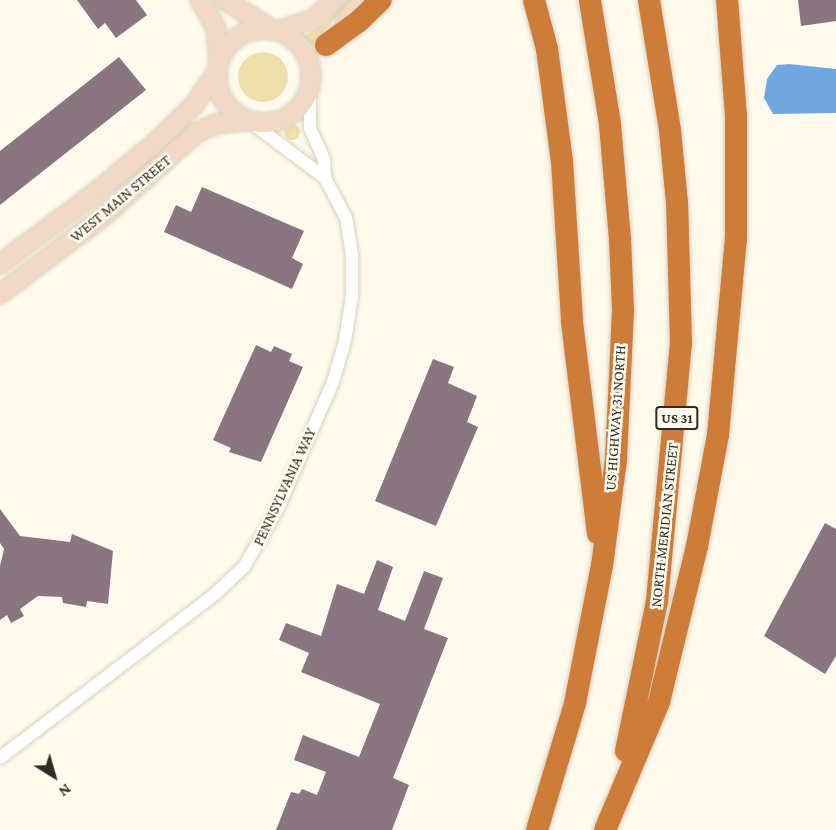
<!DOCTYPE html>
<html>
<head>
<meta charset="utf-8">
<style>
	body { margin:0 }
	#map { position:relative; width:836px; height:830px; overflow:hidden; background:#fefbee; font-family:"Crimson Pro",serif }
	div>[style] { position:absolute }
	.green>* { inset:0; background:#efdfaa }
	.round { border-radius:50% }
	.water>* { inset:0; background:#71a7e0 }
	.building>* { inset:0; background:#897680 }
	.roads { filter:drop-shadow(0 0 2px #d7d1bd) drop-shadow(0 0 2px #d7d1bd) }
	.minor>* { height:12px; margin:-6px; padding:0 6px; transform-origin:6px; border-radius:6px; background:#fff }
	.secondary>* { height:18px; margin:-9px; padding:0 9px; transform-origin:9px; border-radius:9px; background:#f0d8c4 }
	.secondary>.ring { margin:-9px; padding:0; box-sizing:content-box; background:none; border:18px solid #f0d8c4; border-radius:50% }
	.motorway>* { height:22px; margin:-11px; padding:0 11px; transform-origin:11px; border-radius:11px; background:#cd7c39 }
	span { translate:-50% -50%; white-space:nowrap; text-align:center; line-height:1.15; -webkit-text-stroke:5px #fefbee; paint-order:stroke }
	.shield-label span { padding:2px 4px; background:#fefbee; border:2px solid; border-radius:4px; -webkit-text-stroke-width:0 }
	.shield-label { font-size:14px; color:#2e2c24; font-weight:700 }
	.street-label { font-size:15px; color:#2e2c24 }
	.north { position:absolute; left:24px; top:746px; width:60px; height:60px; -webkit-text-stroke:4px #fefbee; paint-order:stroke; rotate:143deg; font-size:16px; font-weight:700; line-height:24px; text-align:center; color:#2e2c24 }
	.north::after { content:''; display:block; margin:auto; width:21px; height:27px; background:#2e2c24; clip-path:polygon(50% 0,100% 100%,50% 72%,0 100%) }
</style>
</head>
<body>
<div id="map">
	<div class="green">
		<div style="clip-path:polygon(345px 0,352px 0,311px 46px,304px 36px,327px 22px)"></div>
		<div class="round" style="left:238px;top:52px;width:50px;height:50px"></div>
		<div class="round" style="left:284px;top:124px;width:16px;height:16px"></div>
	</div>
	<div class="water">
		<div style="clip-path:polygon(789px 64px,836px 69px,836px 113px,773px 114px,764px 98px,767px 79px,777px 65px)"></div>
	</div>
	<div class="building">
		<div style="clip-path:polygon(77px 0,136px 0,147px 15px,116px 38px,105px 23px,98px 29px)"></div>
		<div style="clip-path:polygon(798px 0,836px 0,836px 21px,801px 26px)"></div>
		<div style="clip-path:polygon(119px 57px,146px 90px,0 205px,0 151px)"></div>
		<div style="clip-path:polygon(202px 187px,304px 231px,292px 258px,303px 264px,292px 289px,164px 232px,176px 205px,191px 212px)"></div>
		<div style="clip-path:polygon(256px 345px,271px 352px,274px 346px,292px 354px,289px 361px,303px 367px,261px 462px,229px 452px,231px 448px,213px 440px)"></div>
		<div style="clip-path:polygon(433px 359px,454px 367px,448px 383px,477px 396px,467px 422px,478px 427px,436px 526px,375px 501px)"></div>
		<div style="clip-path:polygon(0 509px,20px 536px,70px 542px,72px 534px,113px 551px,108px 604px,87px 601px,86px 607px,63px 603px,62px 597px,38px 596px,20px 609px,24px 616px,11px 623px,7px 615px,0 620px,0 566px,4px 549px,0 543px)"></div>
		<div style="clip-path:polygon(825px 523px,836px 529px,836px 656px,825px 674px,764px 636px)"></div>
		<div style="clip-path:polygon(377px 560px,393px 567px,378px 610px,405px 621px,424px 571px,443px 578px,424px 629px,448px 638px,393px 778px,409px 785px,392px 830px,276px 830px,291px 792px,299px 794px,302px 789px,317px 795px,326px 772px,294px 760px,303px 735px,359px 757px,380px 704px,301px 672px,309px 653px,279px 640px,286px 623px,321px 636px,337px 584px,364px 594px)"></div>
	</div>
	<div class="roads">
		<div class="minor">
			<div style="left:310px;top:84px;width:44px;rotate:90deg"></div>
			<div style="left:310px;top:128px;width:34px;rotate:66deg"></div>
			<div style="left:324px;top:159px;width:19px;rotate:87deg"></div>
			<div style="left:0;top:758px;width:270px;rotate:-37.3deg"></div>
			<div style="left:215px;top:594px;width:40px;rotate:-43deg"></div>
			<div style="left:244px;top:567px;width:68px;rotate:-60deg"></div>
			<div style="left:278px;top:508px;width:137px;rotate:-66.4deg"></div>
			<div style="left:333px;top:382px;width:43px;rotate:-73.7deg"></div>
			<div style="left:345px;top:341px;width:46px;rotate:-81.2deg"></div>
			<div style="left:352px;top:296px;width:41px;rotate:-90deg"></div>
			<div style="left:352px;top:255px;width:37px;rotate:-99deg"></div>
			<div style="left:346px;top:218px;width:45px;rotate:-117.7deg"></div>
			<div style="left:325px;top:178px;width:96px;rotate:-143deg"></div>
		</div>
		<div class="secondary">
			<div style="left:200px;top:0;width:32px;rotate:60deg"></div>
			<div style="left:216px;top:28px;width:33px;rotate:85deg"></div>
			<div style="left:225px;top:0;width:54px;rotate:32.2deg"></div>
			<div style="left:345px;top:22px;width:29px;rotate:-49deg"></div>
			<div class="ring" style="left:217px;top:29px;width:76px;height:76px"></div>
			<div style="left:279px;top:31px;width:37px;rotate:-19deg"></div>
			<div style="left:314px;top:19px;width:28px;rotate:-44deg"></div>
			<div style="left:0;top:264px;width:112px;rotate:-36.7deg"></div>
			<div style="left:90px;top:197px;width:85px;rotate:-39.7deg"></div>
			<div style="left:155px;top:143px;width:54px;rotate:-44.3deg"></div>
			<div style="left:194px;top:105px;width:40px;rotate:-55.1deg"></div>
			<div style="left:0;top:294px;width:133px;rotate:-37deg"></div>
			<div style="left:106px;top:214px;width:121px;rotate:-42deg"></div>
			<div style="left:196px;top:133px;width:22px;rotate:-24deg"></div>
			<div style="left:216px;top:124px;width:31px;rotate:-7deg"></div>
		</div>
		<div class="motorway">
			<div style="left:534px;top:0;width:51px;rotate:75.1deg"></div>
			<div style="left:547px;top:49px;width:113px;rotate:82.4deg"></div>
			<div style="left:562px;top:161px;width:161px;rotate:86.4deg"></div>
			<div style="left:572px;top:322px;width:213px;rotate:83deg"></div>
			<div style="left:326px;top:45px;width:41px;rotate:-36deg"></div>
			<div style="left:359px;top:21px;width:30px;rotate:-44deg"></div>
			<div style="left:626px;top:751px;width:153px;rotate:-78.3deg"></div>
			<div style="left:657px;top:601px;width:259px;rotate:-84.7deg"></div>
			<div style="left:681px;top:343px;width:140px;rotate:-91.6deg"></div>
			<div style="left:677px;top:203px;width:73px;rotate:-95.5deg"></div>
			<div style="left:670px;top:130px;width:132px;rotate:-99.2deg"></div>
			<div style="left:537px;top:830px;width:133px;rotate:-73.3deg"></div>
			<div style="left:575px;top:703px;width:140px;rotate:-78.9deg"></div>
			<div style="left:602px;top:566px;width:108px;rotate:-82.5deg"></div>
			<div style="left:616px;top:459px;width:149px;rotate:-87.3deg"></div>
			<div style="left:623px;top:310px;width:71px;rotate:-92.4deg"></div>
			<div style="left:620px;top:239px;width:115px;rotate:-95deg"></div>
			<div style="left:610px;top:124px;width:126px;rotate:-99.2deg"></div>
			<div style="left:605px;top:830px;width:139px;rotate:-67.1deg"></div>
			<div style="left:659px;top:702px;width:161px;rotate:-76.3deg"></div>
			<div style="left:697px;top:546px;width:113px;rotate:-79.3deg"></div>
			<div style="left:718px;top:435px;width:197px;rotate:-84.8deg"></div>
			<div style="left:736px;top:239px;width:123px;rotate:-90deg"></div>
			<div style="left:736px;top:116px;width:116px;rotate:-94.4deg"></div>
		</div>
	</div>
	<div class="shield-label">
		<span style="left:677px;top:418px">US 31</span>
	</div>
	<div class="street-label">
		<span style="left:121px;top:199px;rotate:-40deg">WEST MAIN STREET</span>
		<span style="left:616px;top:418px;rotate:-86deg">US HIGHWAY 31 NORTH</span>
		<span style="left:285px;top:487px;rotate:-65deg">PENNSYLVANIA WAY</span>
		<span style="left:665px;top:525px;rotate:-84deg">NORTH MERIDIAN STREET</span>
	</div>
	<div class="north">N</div>
</div>
</body>
</html>
